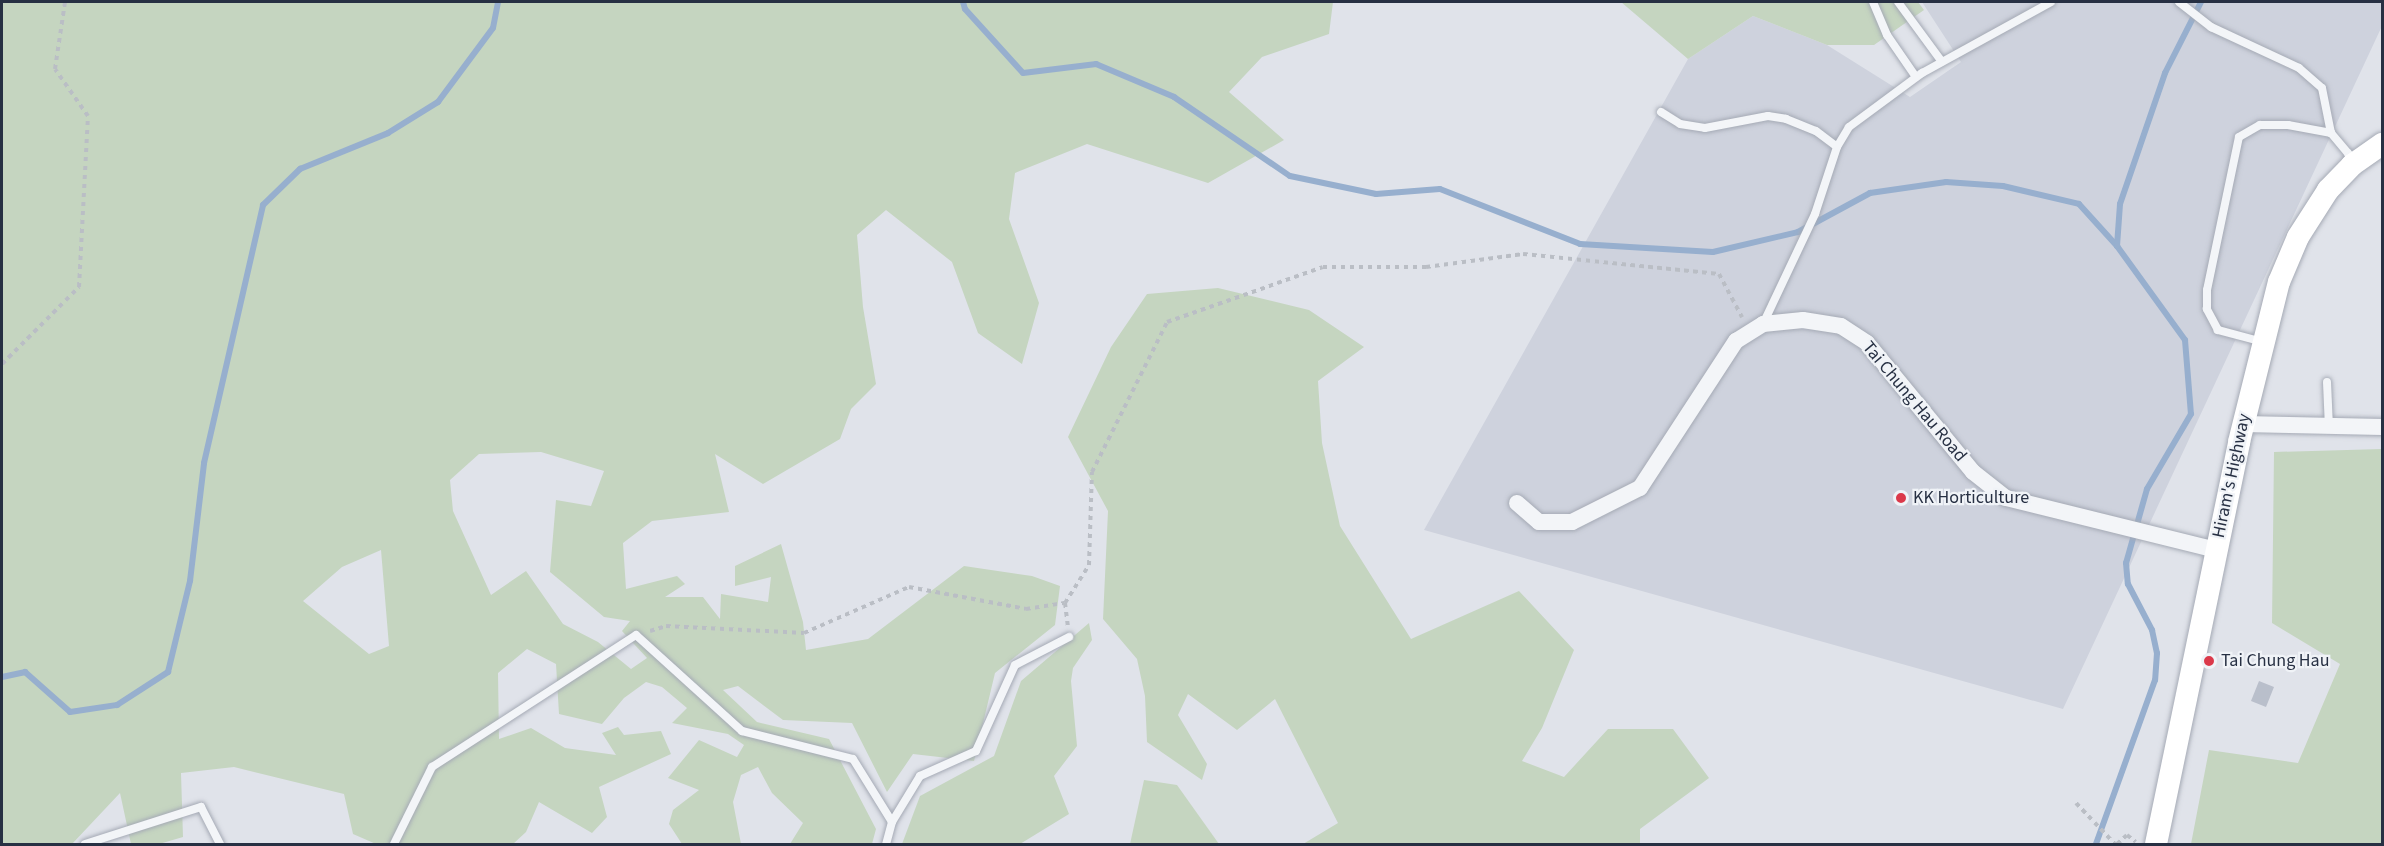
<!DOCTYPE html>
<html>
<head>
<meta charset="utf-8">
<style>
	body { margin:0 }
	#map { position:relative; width:2384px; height:846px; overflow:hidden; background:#e0e3ea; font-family:"Source Sans 3",sans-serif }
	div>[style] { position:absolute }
	.built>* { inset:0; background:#ced2dd }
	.green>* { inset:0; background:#c5d5c0 }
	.stream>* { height:6px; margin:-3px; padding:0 3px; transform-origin:3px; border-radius:3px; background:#97afce }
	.building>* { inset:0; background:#b9bfcb }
	.path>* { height:4px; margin-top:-2px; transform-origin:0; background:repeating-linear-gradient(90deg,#babec5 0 4.5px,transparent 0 9px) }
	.roads { filter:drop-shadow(0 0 2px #a5aab5) drop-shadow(0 0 2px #a5aab5) }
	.service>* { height:8px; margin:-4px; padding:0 4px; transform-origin:4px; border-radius:4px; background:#f3f5f8 }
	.minor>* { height:16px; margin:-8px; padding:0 8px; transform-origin:8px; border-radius:8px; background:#f3f5f8 }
	.secondary>* { height:22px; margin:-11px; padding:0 11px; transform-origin:11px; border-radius:11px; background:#fff }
	.dots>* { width:16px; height:16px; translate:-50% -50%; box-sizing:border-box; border:3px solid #f0f3f7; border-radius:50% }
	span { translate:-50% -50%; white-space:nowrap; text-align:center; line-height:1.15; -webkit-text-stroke:4.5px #f0f3f7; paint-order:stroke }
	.street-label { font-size:18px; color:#273043 }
	.poi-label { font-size:18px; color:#273043 }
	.left { translate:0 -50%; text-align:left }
	.frame { position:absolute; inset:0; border:3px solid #273043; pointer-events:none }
</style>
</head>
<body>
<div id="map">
	<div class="built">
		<div style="clip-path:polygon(1922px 2px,2382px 2px,2382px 26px,2063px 709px,1424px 530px,1688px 59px,1753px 16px,1827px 45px,1910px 97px,1961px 62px)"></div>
	</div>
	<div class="green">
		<div style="clip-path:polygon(evenodd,2px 2px,1333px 2px,1329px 34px,1262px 57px,1229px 92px,1284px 140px,1208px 183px,1087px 144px,1015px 173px,1009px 219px,1039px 303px,1022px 364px,978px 333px,952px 262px,886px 210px,857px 235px,863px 307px,876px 384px,851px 409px,840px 439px,763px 484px,715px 454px,729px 512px,652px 521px,623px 543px,626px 589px,677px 576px,685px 584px,665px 597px,703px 597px,720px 619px,721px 594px,768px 602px,771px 577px,735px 586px,735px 566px,781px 544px,803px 622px,806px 650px,868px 639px,964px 566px,1032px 576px,1060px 586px,1055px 625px,995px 673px,974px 761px,913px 754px,887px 792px,852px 723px,783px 720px,738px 686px,723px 690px,757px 722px,829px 739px,876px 829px,872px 844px,790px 844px,803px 823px,772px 793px,758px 767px,741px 775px,733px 802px,741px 844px,682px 844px,669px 824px,673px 810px,699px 790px,668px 778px,699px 740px,737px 757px,744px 745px,728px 734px,672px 723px,687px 708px,662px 687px,646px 682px,624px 698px,602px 724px,559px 714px,556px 664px,527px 649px,498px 673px,499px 739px,531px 728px,565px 748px,616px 755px,602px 733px,618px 727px,624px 735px,661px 731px,671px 754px,599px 787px,607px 817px,592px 833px,539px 802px,526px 832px,513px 844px,376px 844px,353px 834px,344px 794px,234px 767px,181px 773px,183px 837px,159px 844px,131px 844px,120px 793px,72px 844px,2px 844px,2px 2px,541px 452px,604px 471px,591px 506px,556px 500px,550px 572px,604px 617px,630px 621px,622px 631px,647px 658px,631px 669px,598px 642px,563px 624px,526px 571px,491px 595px,453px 511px,450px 480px,479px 454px,541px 452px,2px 2px,381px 550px,389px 646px,369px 654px,303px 601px,342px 567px,381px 550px)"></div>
		<div style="clip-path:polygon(1621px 2px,1918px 2px,1924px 10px,1874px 45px,1827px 45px,1753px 16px,1688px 59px)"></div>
		<div style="clip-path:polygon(1218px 288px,1309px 310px,1364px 347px,1318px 381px,1322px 443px,1340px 526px,1411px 639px,1519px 591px,1574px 650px,1542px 728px,1522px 761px,1564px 777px,1608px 729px,1673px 729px,1709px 778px,1640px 829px,1640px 844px,1303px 844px,1338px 823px,1275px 699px,1237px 730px,1188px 694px,1178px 715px,1207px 764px,1202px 780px,1147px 742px,1145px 696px,1137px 659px,1103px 619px,1108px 511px,1068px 437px,1111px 347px,1147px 294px)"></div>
		<div style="clip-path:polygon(2382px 449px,2382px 844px,2191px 844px,2209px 750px,2298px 763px,2340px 664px,2272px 623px,2274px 452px)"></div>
		<div style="clip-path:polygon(1089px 623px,1092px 640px,1073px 668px,1071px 681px,1077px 746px,1054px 776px,1069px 814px,1020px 844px,902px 844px,920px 796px,994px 756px,1021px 681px)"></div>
		<div style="clip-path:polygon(1144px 780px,1177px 785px,1219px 844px,1130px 844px)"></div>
	</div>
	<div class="stream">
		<div style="left:963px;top:2px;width:7px;rotate:74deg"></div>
		<div style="left:965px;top:9px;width:86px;rotate:47.8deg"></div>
		<div style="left:1023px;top:73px;width:74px;rotate:-7deg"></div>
		<div style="left:1096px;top:64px;width:85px;rotate:22.9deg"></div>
		<div style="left:1174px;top:97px;width:140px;rotate:34.3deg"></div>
		<div style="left:1290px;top:176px;width:88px;rotate:11.8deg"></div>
		<div style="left:1376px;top:194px;width:64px;rotate:-4.5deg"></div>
		<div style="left:1440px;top:189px;width:150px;rotate:21.4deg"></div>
		<div style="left:1580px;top:244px;width:133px;rotate:3.4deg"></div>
		<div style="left:1713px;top:252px;width:87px;rotate:-13.2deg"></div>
		<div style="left:1798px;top:232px;width:82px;rotate:-28.4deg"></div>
		<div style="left:1870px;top:193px;width:77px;rotate:-8.2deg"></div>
		<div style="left:1946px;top:182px;width:57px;rotate:4deg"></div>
		<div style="left:2003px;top:186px;width:78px;rotate:13.3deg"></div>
		<div style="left:2079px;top:204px;width:57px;rotate:47.9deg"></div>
		<div style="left:2117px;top:246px;width:116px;rotate:54.1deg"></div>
		<div style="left:2185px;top:340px;width:74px;rotate:85.4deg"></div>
		<div style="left:2191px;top:414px;width:87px;rotate:120.4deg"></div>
		<div style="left:2147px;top:489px;width:77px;rotate:105.8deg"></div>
		<div style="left:2126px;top:563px;width:21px;rotate:85deg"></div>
		<div style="left:2128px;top:584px;width:52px;rotate:62.4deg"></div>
		<div style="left:2152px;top:630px;width:24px;rotate:78deg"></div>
		<div style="left:2157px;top:653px;width:27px;rotate:94deg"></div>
		<div style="left:2155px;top:680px;width:174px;rotate:109.8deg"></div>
		<div style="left:2117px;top:246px;width:42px;rotate:-85.9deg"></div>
		<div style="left:2120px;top:204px;width:139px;rotate:-71deg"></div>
		<div style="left:2165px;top:73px;width:80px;rotate:-63.1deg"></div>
		<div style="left:2px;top:677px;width:24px;rotate:-12deg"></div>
		<div style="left:25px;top:672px;width:60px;rotate:41.6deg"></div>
		<div style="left:70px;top:712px;width:48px;rotate:-8.5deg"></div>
		<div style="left:117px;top:705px;width:61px;rotate:-32.9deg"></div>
		<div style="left:168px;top:672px;width:94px;rotate:-76.4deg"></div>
		<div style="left:190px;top:581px;width:119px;rotate:-83.2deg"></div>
		<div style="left:204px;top:463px;width:265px;rotate:-77.1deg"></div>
		<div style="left:263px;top:205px;width:52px;rotate:-44.2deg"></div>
		<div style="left:300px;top:169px;width:95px;rotate:-22.2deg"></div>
		<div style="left:388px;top:133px;width:59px;rotate:-31.8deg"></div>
		<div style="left:438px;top:102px;width:92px;rotate:-53.4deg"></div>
		<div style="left:493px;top:28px;width:26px;rotate:-79deg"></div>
	</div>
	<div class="building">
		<div style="clip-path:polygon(2259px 681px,2274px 687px,2266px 707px,2251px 701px)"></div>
	</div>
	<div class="path">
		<div style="left:2px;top:364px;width:109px;rotate:-45deg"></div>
		<div style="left:79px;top:287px;width:171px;rotate:-87deg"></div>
		<div style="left:88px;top:116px;width:57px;rotate:-125.1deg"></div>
		<div style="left:55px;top:69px;width:68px;rotate:-81.5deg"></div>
		<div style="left:1065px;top:603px;width:23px;rotate:83deg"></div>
		<div style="left:650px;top:631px;width:17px;rotate:-17deg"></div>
		<div style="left:666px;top:626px;width:138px;rotate:2.9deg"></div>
		<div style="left:804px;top:633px;width:115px;rotate:-23.7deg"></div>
		<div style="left:909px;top:587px;width:119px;rotate:10.6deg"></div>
		<div style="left:1026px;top:609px;width:39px;rotate:-9deg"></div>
		<div style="left:1065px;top:603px;width:45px;rotate:-57.7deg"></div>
		<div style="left:1089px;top:565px;width:93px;rotate:-88.2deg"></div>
		<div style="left:1092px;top:472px;width:168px;rotate:-63.4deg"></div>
		<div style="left:1167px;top:322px;width:165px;rotate:-19.4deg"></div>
		<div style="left:1323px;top:267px;width:103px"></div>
		<div style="left:1426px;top:267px;width:98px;rotate:-7.6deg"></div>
		<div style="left:1523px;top:254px;width:197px;rotate:5.8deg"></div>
		<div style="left:1719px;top:274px;width:49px;rotate:61.9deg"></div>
		<div style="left:2076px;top:803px;width:57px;rotate:46.4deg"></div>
		<div style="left:2117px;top:844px;width:13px;rotate:-42deg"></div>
		<div style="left:2127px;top:835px;width:11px;rotate:38deg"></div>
	</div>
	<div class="roads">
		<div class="service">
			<div style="left:1873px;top:2px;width:36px;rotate:67deg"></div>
			<div style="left:1887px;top:35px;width:51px;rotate:55.4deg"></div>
			<div style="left:1898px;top:2px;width:74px;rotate:53.7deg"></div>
			<div style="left:2179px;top:2px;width:41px;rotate:38deg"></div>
			<div style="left:2211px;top:27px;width:97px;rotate:25deg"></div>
			<div style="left:2299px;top:68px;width:30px;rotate:41deg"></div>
			<div style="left:2322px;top:88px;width:46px;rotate:78.7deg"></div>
			<div style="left:2331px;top:133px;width:26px;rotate:50deg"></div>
			<div style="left:2348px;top:153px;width:10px;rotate:73deg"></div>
			<div style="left:1661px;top:112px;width:22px;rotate:32deg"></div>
			<div style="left:1680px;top:124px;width:25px;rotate:9deg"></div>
			<div style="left:1705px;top:128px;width:64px;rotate:-10.8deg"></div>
			<div style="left:1768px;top:116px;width:18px;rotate:9deg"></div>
			<div style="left:1786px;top:119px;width:32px;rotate:22deg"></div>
			<div style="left:1816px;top:131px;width:26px;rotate:37deg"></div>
			<div style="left:1763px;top:324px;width:122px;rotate:-64.7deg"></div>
			<div style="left:1815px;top:214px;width:71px;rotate:-71.8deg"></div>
			<div style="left:1837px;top:147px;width:23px;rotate:-59deg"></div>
			<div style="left:1849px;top:127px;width:91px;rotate:-36.5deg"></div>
			<div style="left:1922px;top:73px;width:147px;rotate:-28.8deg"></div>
			<div style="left:2263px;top:342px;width:47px;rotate:-165.1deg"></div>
			<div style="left:2218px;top:330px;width:24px;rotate:-118deg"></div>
			<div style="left:2207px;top:309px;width:19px;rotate:-90deg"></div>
			<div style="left:2207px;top:290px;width:156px;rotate:-78.2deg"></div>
			<div style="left:2239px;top:137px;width:24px;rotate:-30deg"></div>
			<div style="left:2260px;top:125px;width:28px"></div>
			<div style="left:2288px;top:125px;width:44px;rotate:10.5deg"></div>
			<div style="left:2327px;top:382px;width:45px;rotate:87.5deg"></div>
			<div style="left:892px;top:822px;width:54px;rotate:-58.7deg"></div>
			<div style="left:920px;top:776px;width:61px;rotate:-24.1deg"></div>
			<div style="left:976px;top:751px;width:94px;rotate:-65.6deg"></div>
			<div style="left:1015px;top:665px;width:61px;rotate:-27.4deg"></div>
			<div style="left:85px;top:844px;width:122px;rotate:-17.7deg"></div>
			<div style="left:201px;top:807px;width:42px;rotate:62.8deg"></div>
			<div style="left:394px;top:844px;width:86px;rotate:-63.7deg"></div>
			<div style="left:432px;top:767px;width:243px;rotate:-32.9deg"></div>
			<div style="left:636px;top:635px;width:143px;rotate:42.2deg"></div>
			<div style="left:742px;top:731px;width:114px;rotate:14.2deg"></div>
			<div style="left:853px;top:759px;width:74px;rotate:58.2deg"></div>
			<div style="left:892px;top:822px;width:23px;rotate:105deg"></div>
		</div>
		<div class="minor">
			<div style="left:2243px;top:424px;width:139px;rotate:1.2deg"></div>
			<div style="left:1517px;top:503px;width:29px;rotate:41deg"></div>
			<div style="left:1539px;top:522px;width:33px"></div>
			<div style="left:1572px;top:522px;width:76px;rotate:-26.6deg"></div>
			<div style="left:1640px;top:488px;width:176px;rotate:-56.9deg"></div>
			<div style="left:1736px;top:341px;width:32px;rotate:-32deg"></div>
			<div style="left:1763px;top:324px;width:40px;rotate:-5.7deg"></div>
			<div style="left:1803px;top:320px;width:38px;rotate:9deg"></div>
			<div style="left:1841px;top:326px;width:31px;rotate:33deg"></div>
			<div style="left:1867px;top:343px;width:167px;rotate:50.6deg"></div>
			<div style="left:1973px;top:472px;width:42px;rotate:38.2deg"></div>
			<div style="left:2006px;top:498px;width:216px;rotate:13.9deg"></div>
		</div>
		<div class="secondary">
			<div style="left:2156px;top:844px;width:410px;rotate:-78.3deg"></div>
			<div style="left:2239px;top:442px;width:165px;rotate:-76deg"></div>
			<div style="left:2279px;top:282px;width:49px;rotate:-67.1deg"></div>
			<div style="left:2298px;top:237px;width:56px;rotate:-57.4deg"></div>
			<div style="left:2328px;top:190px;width:35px;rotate:-46deg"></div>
			<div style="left:2352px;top:165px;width:37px;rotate:-35deg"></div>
		</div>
	</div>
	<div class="dots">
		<div style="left:1901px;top:498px;background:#db394a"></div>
		<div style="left:2209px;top:661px;background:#db394a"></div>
	</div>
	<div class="street-label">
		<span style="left:1914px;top:402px;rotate:50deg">Tai Chung Hau Road</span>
		<span style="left:2232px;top:476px;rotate:-78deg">Hiram's Highway</span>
	</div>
	<div class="poi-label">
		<span class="left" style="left:1913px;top:498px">KK Horticulture</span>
		<span class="left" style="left:2221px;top:661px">Tai Chung Hau</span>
	</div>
	<div class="frame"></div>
</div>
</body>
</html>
